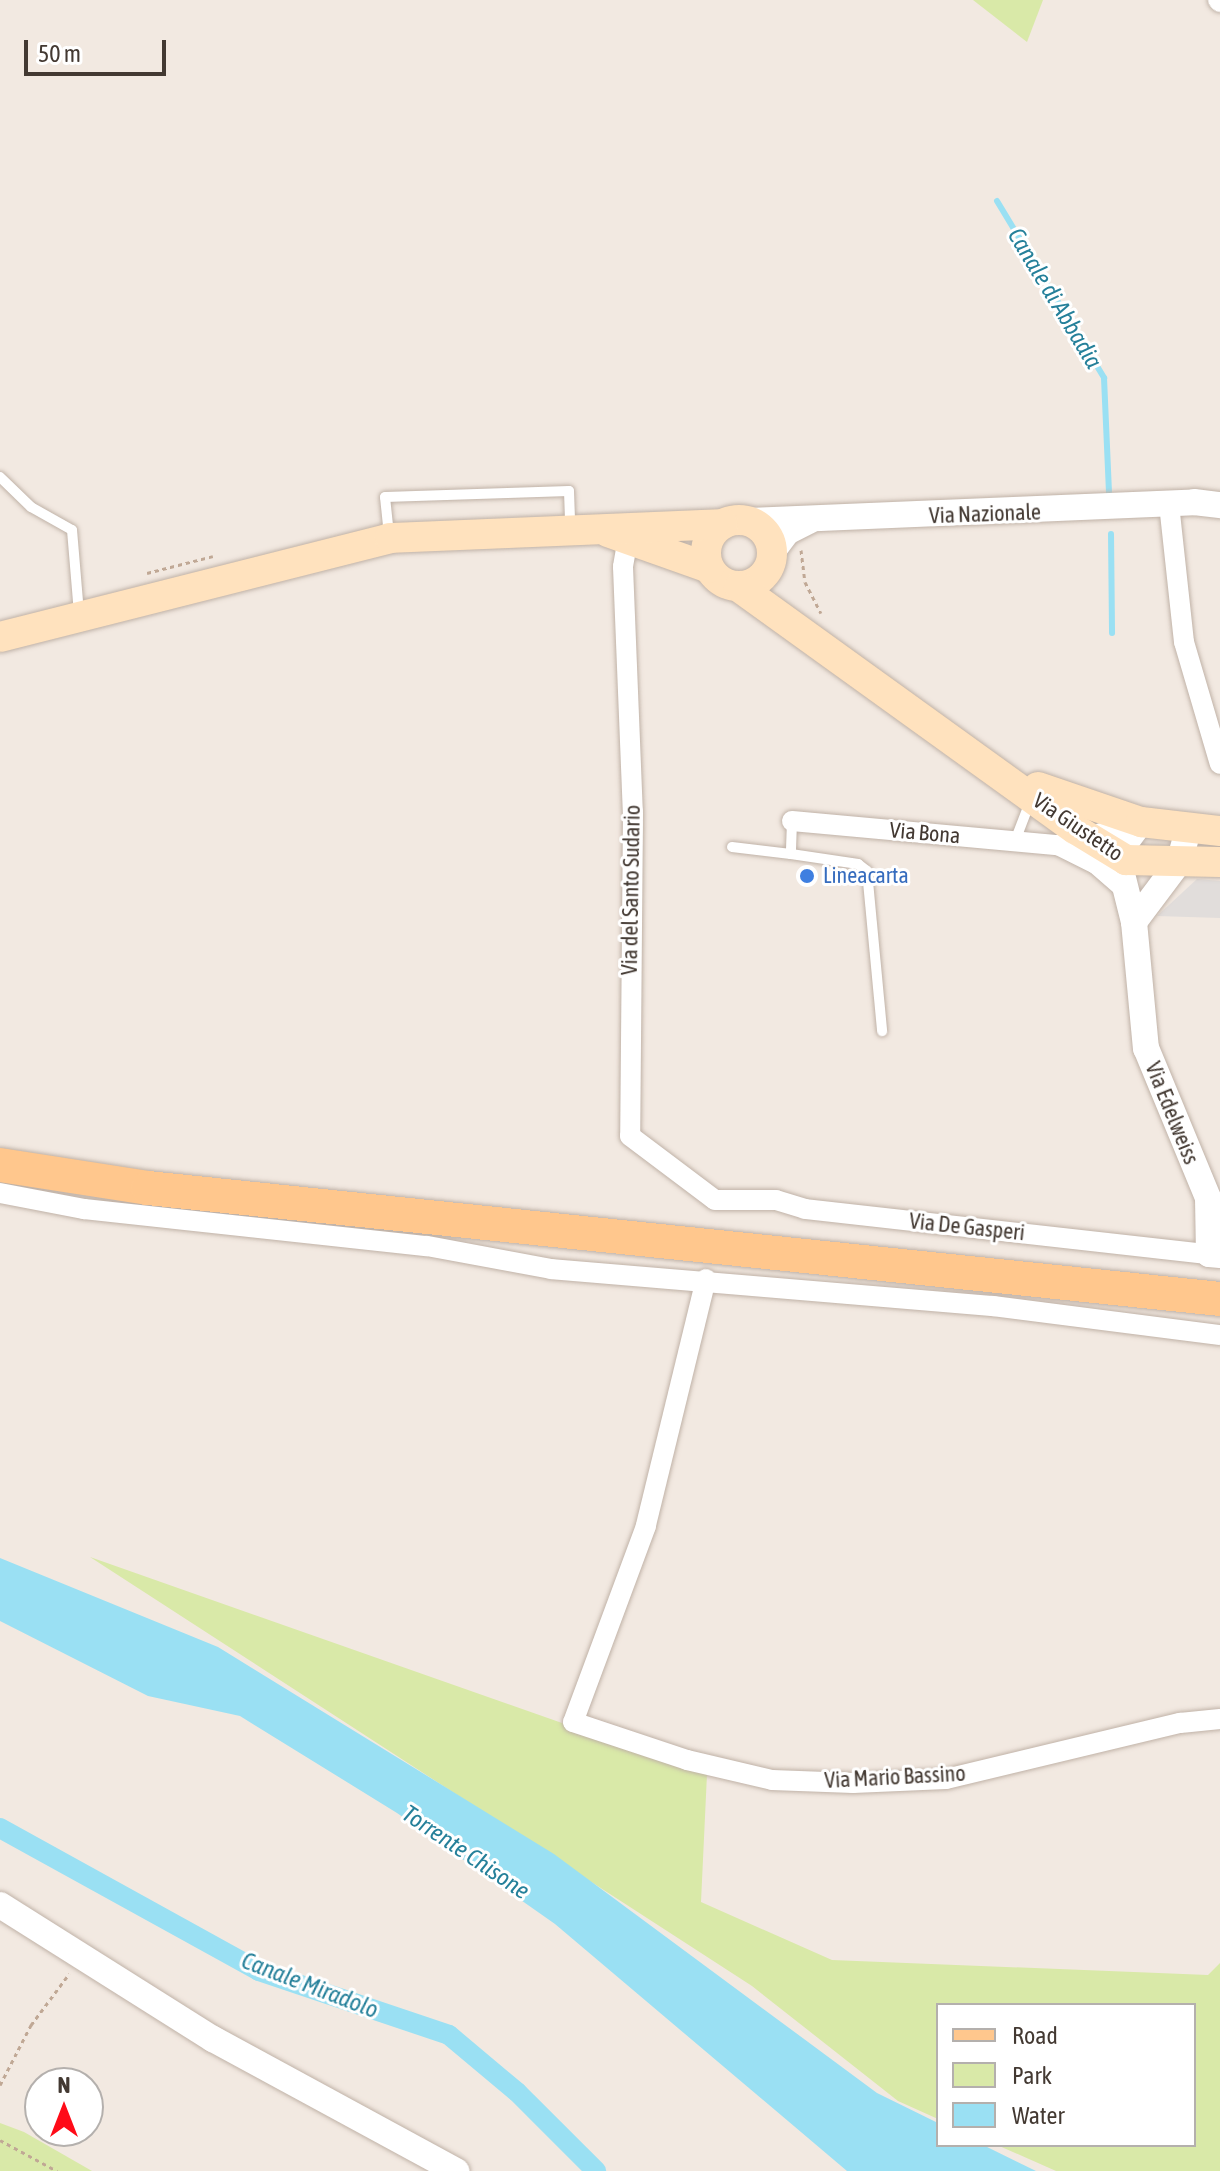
<!DOCTYPE html>
<html>
<head>
<meta charset="utf-8">
<style>
	body { margin:0 }
	#map { position:relative; width:1220px; height:2171px; overflow:hidden; background:#f2e9e1; font-family:"Asap Condensed",sans-serif }
	div>[style] { position:absolute }
	.green>* { inset:0; background:#d9e9a8 }
	.parking>* { inset:0; background:#e1dddb }
	.water>* { inset:0; background:#9ae0f3 }
	.stream>* { height:6px; margin:-3px; padding:0 3px; transform-origin:3px; border-radius:3px; background:#9ae0f3 }
	.canal>* { height:20px; margin:-10px; padding:0 10px; transform-origin:10px; border-radius:10px; background:#9ae0f3 }
	.path>* { height:3px; margin-top:-1.5px; transform-origin:0; background:repeating-linear-gradient(90deg,#c0a895 0 4px,transparent 0 8px) }
	.roads { filter:drop-shadow(0 0 2px #c0b2a7) drop-shadow(0 0 2px #c0b2a7) }
	.service>* { height:10px; margin:-5px; padding:0 5px; transform-origin:5px; border-radius:5px; background:#fff }
	.minor>* { height:20px; margin:-10px; padding:0 10px; transform-origin:10px; border-radius:10px; background:#fff }
	.tertiary>* { height:26px; margin:-13px; padding:0 13px; transform-origin:13px; border-radius:13px; background:#fff }
	.secondary>* { height:30px; margin:-15px; padding:0 15px; transform-origin:15px; border-radius:15px; background:#ffe2be }
	.secondary>.ring { margin:-15px; padding:0; box-sizing:content-box; background:none; border:30px solid #ffe2be; border-radius:50% }
	.primary>* { height:34px; margin:-17px; padding:0 17px; transform-origin:17px; border-radius:17px; background:#ffc78d }
	.dots>* { width:22px; height:22px; translate:-50% -50%; box-sizing:border-box; border:4px solid #fff; border-radius:50% }
	span { translate:-50% -50%; white-space:nowrap; text-align:center; line-height:1.15; -webkit-text-stroke:6px #fff; paint-order:stroke }
	.street-label { font-size:22px; color:#433932 }
	.shop-label { font-size:22px; color:#366cbe }
	.left { translate:0 -50%; text-align:left }
	.water-label { font-size:24px; color:#25809a; font-style:italic }
	.legend { position:absolute; left:936px; top:2003px; width:260px; height:144px; box-sizing:border-box; background:#fff; border:2px solid #b4b0ad; margin:0; padding:10px 14px; list-style:none; font-size:24px; color:#433932 }
	.legend li { display:flex; align-items:center; gap:16px; height:40px }
	.legend b { width:40px; border:2px solid #b4b0ad }
	.north { position:absolute; left:24px; top:2067px; width:80px; height:80px; box-sizing:border-box; background:#fff; border:2px solid #b4b0ad; border-radius:50%; rotate:0deg; font-size:22px; font-weight:700; line-height:32px; text-align:center; color:#433932 }
	.north::after { content:''; display:block; margin:auto; width:28px; height:36px; background:#ff0b18; clip-path:polygon(50% 0,100% 100%,50% 72%,0 100%) }
	.scale { position:absolute; left:24px; top:40px; width:142px; height:36px; box-sizing:border-box; border:4px solid #433932; border-top:0; padding-left:10px; font-size:24px; line-height:28px; white-space:nowrap; color:#433932; -webkit-text-stroke:6px #fff; paint-order:stroke }
</style>
</head>
<body>
<div id="map">
	<div class="green">
		<div style="clip-path:polygon(973px 0,1043px 0,1027px 42px)"></div>
		<div style="clip-path:polygon(90px 1557px,707px 1774px,701px 1902px,832px 1960px,1208px 1975px,1220px 1963px,1220px 2171px,1056px 2171px,997px 2145px,1194px 2145px,1194px 2005px,938px 2005px,938px 2119px,898px 2101px,752px 1986px)"></div>
		<div style="clip-path:polygon(0 2123px,24px 2132px,92px 2171px,0 2171px)"></div>
	</div>
	<div class="parking">
		<div style="clip-path:polygon(1197px 879px,1220px 881px,1220px 918px,1157px 916px)"></div>
	</div>
	<div class="water">
		<div style="clip-path:polygon(0 1558px,218px 1647px,554px 1854px,877px 2093px,938px 2123px,938px 2145px,983px 2145px,1036px 2171px,847px 2171px,555px 1924px,397px 1813px,240px 1716px,148px 1696px,0 1621px)"></div>
	</div>
	<div class="stream">
		<div style="left:997px;top:201px;width:207px;rotate:58.8deg"></div>
		<div style="left:1104px;top:378px;width:115px;rotate:87.5deg"></div>
		<div style="left:1111px;top:534px;width:99px;rotate:89.4deg"></div>
	</div>
	<div class="canal">
		<div style="left:0;top:1828px;width:296px;rotate:28.9deg"></div>
		<div style="left:259px;top:1971px;width:200px;rotate:18.6deg"></div>
		<div style="left:449px;top:2035px;width:89px;rotate:40deg"></div>
		<div style="left:517px;top:2092px;width:112px;rotate:45deg"></div>
	</div>
	<div class="path">
		<div style="left:801px;top:550px;width:32px;rotate:83deg"></div>
		<div style="left:805px;top:582px;width:35px;rotate:63deg"></div>
		<div style="left:147px;top:573px;width:68px;rotate:-14.4deg"></div>
		<div style="left:0;top:2085px;width:68px;rotate:-62.7deg"></div>
		<div style="left:31px;top:2025px;width:64px;rotate:-53.3deg"></div>
		<div style="left:0;top:2140px;width:65px;rotate:28.5deg"></div>
	</div>
	<div class="roads">
		<div class="service">
			<div style="left:0;top:477px;width:43px;rotate:44.1deg"></div>
			<div style="left:31px;top:507px;width:47px;rotate:29.3deg"></div>
			<div style="left:72px;top:530px;width:83px;rotate:85.2deg"></div>
			<div style="left:389px;top:535px;width:38px;rotate:-96deg"></div>
			<div style="left:385px;top:497px;width:184px;rotate:-1.9deg"></div>
			<div style="left:569px;top:491px;width:36px;rotate:88deg"></div>
			<div style="left:792px;top:821px;width:33px;rotate:92deg"></div>
			<div style="left:791px;top:854px;width:68px;rotate:8.5deg"></div>
			<div style="left:858px;top:864px;width:11px;rotate:38deg"></div>
			<div style="left:867px;top:871px;width:161px;rotate:84.6deg"></div>
			<div style="left:1015px;top:841px;width:42px;rotate:-69deg"></div>
			<div style="left:732px;top:847px;width:59px;rotate:6.8deg"></div>
		</div>
		<div class="minor">
			<div style="left:1218px;top:0;width:3px;rotate:45deg"></div>
			<div style="left:1169px;top:504px;width:139px;rotate:83.8deg"></div>
			<div style="left:1184px;top:642px;width:127px;rotate:73.6deg"></div>
			<div style="left:628px;top:538px;width:29px;rotate:100deg"></div>
			<div style="left:623px;top:567px;width:246px;rotate:87.7deg"></div>
			<div style="left:633px;top:813px;width:323px;rotate:90.5deg"></div>
			<div style="left:630px;top:1136px;width:106px;rotate:37deg"></div>
			<div style="left:715px;top:1200px;width:61px"></div>
			<div style="left:776px;top:1200px;width:30px;rotate:17deg"></div>
			<div style="left:805px;top:1209px;width:406px;rotate:6.4deg"></div>
			<div style="left:792px;top:821px;width:267px;rotate:5.2deg"></div>
			<div style="left:1058px;top:845px;width:86px;rotate:-15.5deg"></div>
			<div style="left:1058px;top:845px;width:42px;rotate:26.6deg"></div>
			<div style="left:1096px;top:864px;width:40px;rotate:41deg"></div>
			<div style="left:0;top:1193px;width:86px;rotate:10.8deg"></div>
			<div style="left:84px;top:1209px;width:345px;rotate:6.2deg"></div>
			<div style="left:427px;top:1246px;width:126px;rotate:10.5deg"></div>
			<div style="left:551px;top:1269px;width:444px;rotate:4.8deg"></div>
			<div style="left:993px;top:1306px;width:229px;rotate:7.3deg"></div>
			<div style="left:706px;top:1279px;width:254px;rotate:103.7deg"></div>
			<div style="left:646px;top:1526px;width:209px;rotate:110.4deg"></div>
			<div style="left:573px;top:1722px;width:120px;rotate:18.4deg"></div>
			<div style="left:687px;top:1760px;width:87px;rotate:13.2deg"></div>
			<div style="left:772px;top:1780px;width:81px;rotate:2.1deg"></div>
			<div style="left:853px;top:1783px;width:93px;rotate:-2.5deg"></div>
			<div style="left:946px;top:1779px;width:241px;rotate:-13.5deg"></div>
			<div style="left:1180px;top:1723px;width:40px;rotate:-5.7deg"></div>
		</div>
		<div class="tertiary">
			<div style="left:749px;top:521px;width:445px;rotate:-2.4deg"></div>
			<div style="left:1194px;top:502px;width:26px;rotate:7deg"></div>
			<div style="left:772px;top:552px;width:25px;rotate:-53deg"></div>
			<div style="left:787px;top:532px;width:25px;rotate:-27deg"></div>
			<div style="left:1141px;top:822px;width:40px;rotate:127deg"></div>
			<div style="left:1117px;top:854px;width:70px;rotate:76deg"></div>
			<div style="left:1134px;top:922px;width:127px;rotate:84.6deg"></div>
			<div style="left:1146px;top:1048px;width:162px;rotate:67.5deg"></div>
			<div style="left:1208px;top:1198px;width:56px;rotate:89deg"></div>
			<div style="left:1209px;top:1254px;width:11px;rotate:5deg"></div>
			<div style="left:1134px;top:922px;width:75px;rotate:-53.1deg"></div>
			<div style="left:1179px;top:862px;width:35px;rotate:-74deg"></div>
			<div style="left:0;top:1905px;width:252px;rotate:32.2deg"></div>
			<div style="left:213px;top:2039px;width:277px;rotate:28.5deg"></div>
		</div>
		<div class="secondary">
			<div class="ring" style="left:706px;top:520px;width:36px;height:36px"></div>
			<div style="left:608px;top:532px;width:107px;rotate:19.6deg"></div>
			<div style="left:739px;top:587px;width:414px;rotate:35.8deg"></div>
			<div style="left:1075px;top:829px;width:60px;rotate:31.3deg"></div>
			<div style="left:1126px;top:860px;width:94px;rotate:1.2deg"></div>
			<div style="left:0;top:637px;width:402px;rotate:-14.2deg"></div>
			<div style="left:390px;top:538px;width:333px;rotate:-2.4deg"></div>
			<div style="left:1038px;top:787px;width:109px;rotate:18.8deg"></div>
			<div style="left:1141px;top:822px;width:80px;rotate:6.5deg"></div>
		</div>
		<div class="primary">
			<div style="left:0;top:1165px;width:150px;rotate:8.8deg"></div>
			<div style="left:148px;top:1188px;width:1078px;rotate:5.91deg"></div>
		</div>
	</div>
	<div class="dots">
		<div style="left:807px;top:876px;background:#3f7fe0"></div>
	</div>
	<div class="street-label">
		<span style="left:985px;top:514px;rotate:-2deg">Via Nazionale</span>
		<span style="left:1078px;top:827px;rotate:34deg">Via Giustetto</span>
		<span style="left:925px;top:833px;rotate:5deg">Via Bona</span>
		<span style="left:631px;top:890px;rotate:-89deg">Via del Santo Sudario</span>
		<span style="left:1172px;top:1113px;rotate:68deg">Via Edelweiss</span>
		<span style="left:967px;top:1227px;rotate:6deg">Via De Gasperi</span>
		<span style="left:895px;top:1777px;rotate:-3deg">Via Mario Bassino</span>
	</div>
	<div class="shop-label">
		<span class="left" style="left:823px;top:876px">Lineacarta</span>
	</div>
	<div class="water-label">
		<span style="left:1055px;top:298px;rotate:59deg">Canale di Abbadia</span>
		<span style="left:466px;top:1852px;rotate:34deg">Torrente Chisone</span>
		<span style="left:310px;top:1985px;rotate:21deg">Canale Miradolo</span>
	</div>
	<ul class="legend">
	<li><b style="height:10px;background:#ffc78d"></b>Road</li>
	<li><b style="height:22px;background:#d9e9a8"></b>Park</li>
	<li><b style="height:22px;background:#9ae0f3"></b>Water</li>
	</ul>
	<div class="north">N</div>
	<div class="scale">50 m</div>
</div>
</body>
</html>
